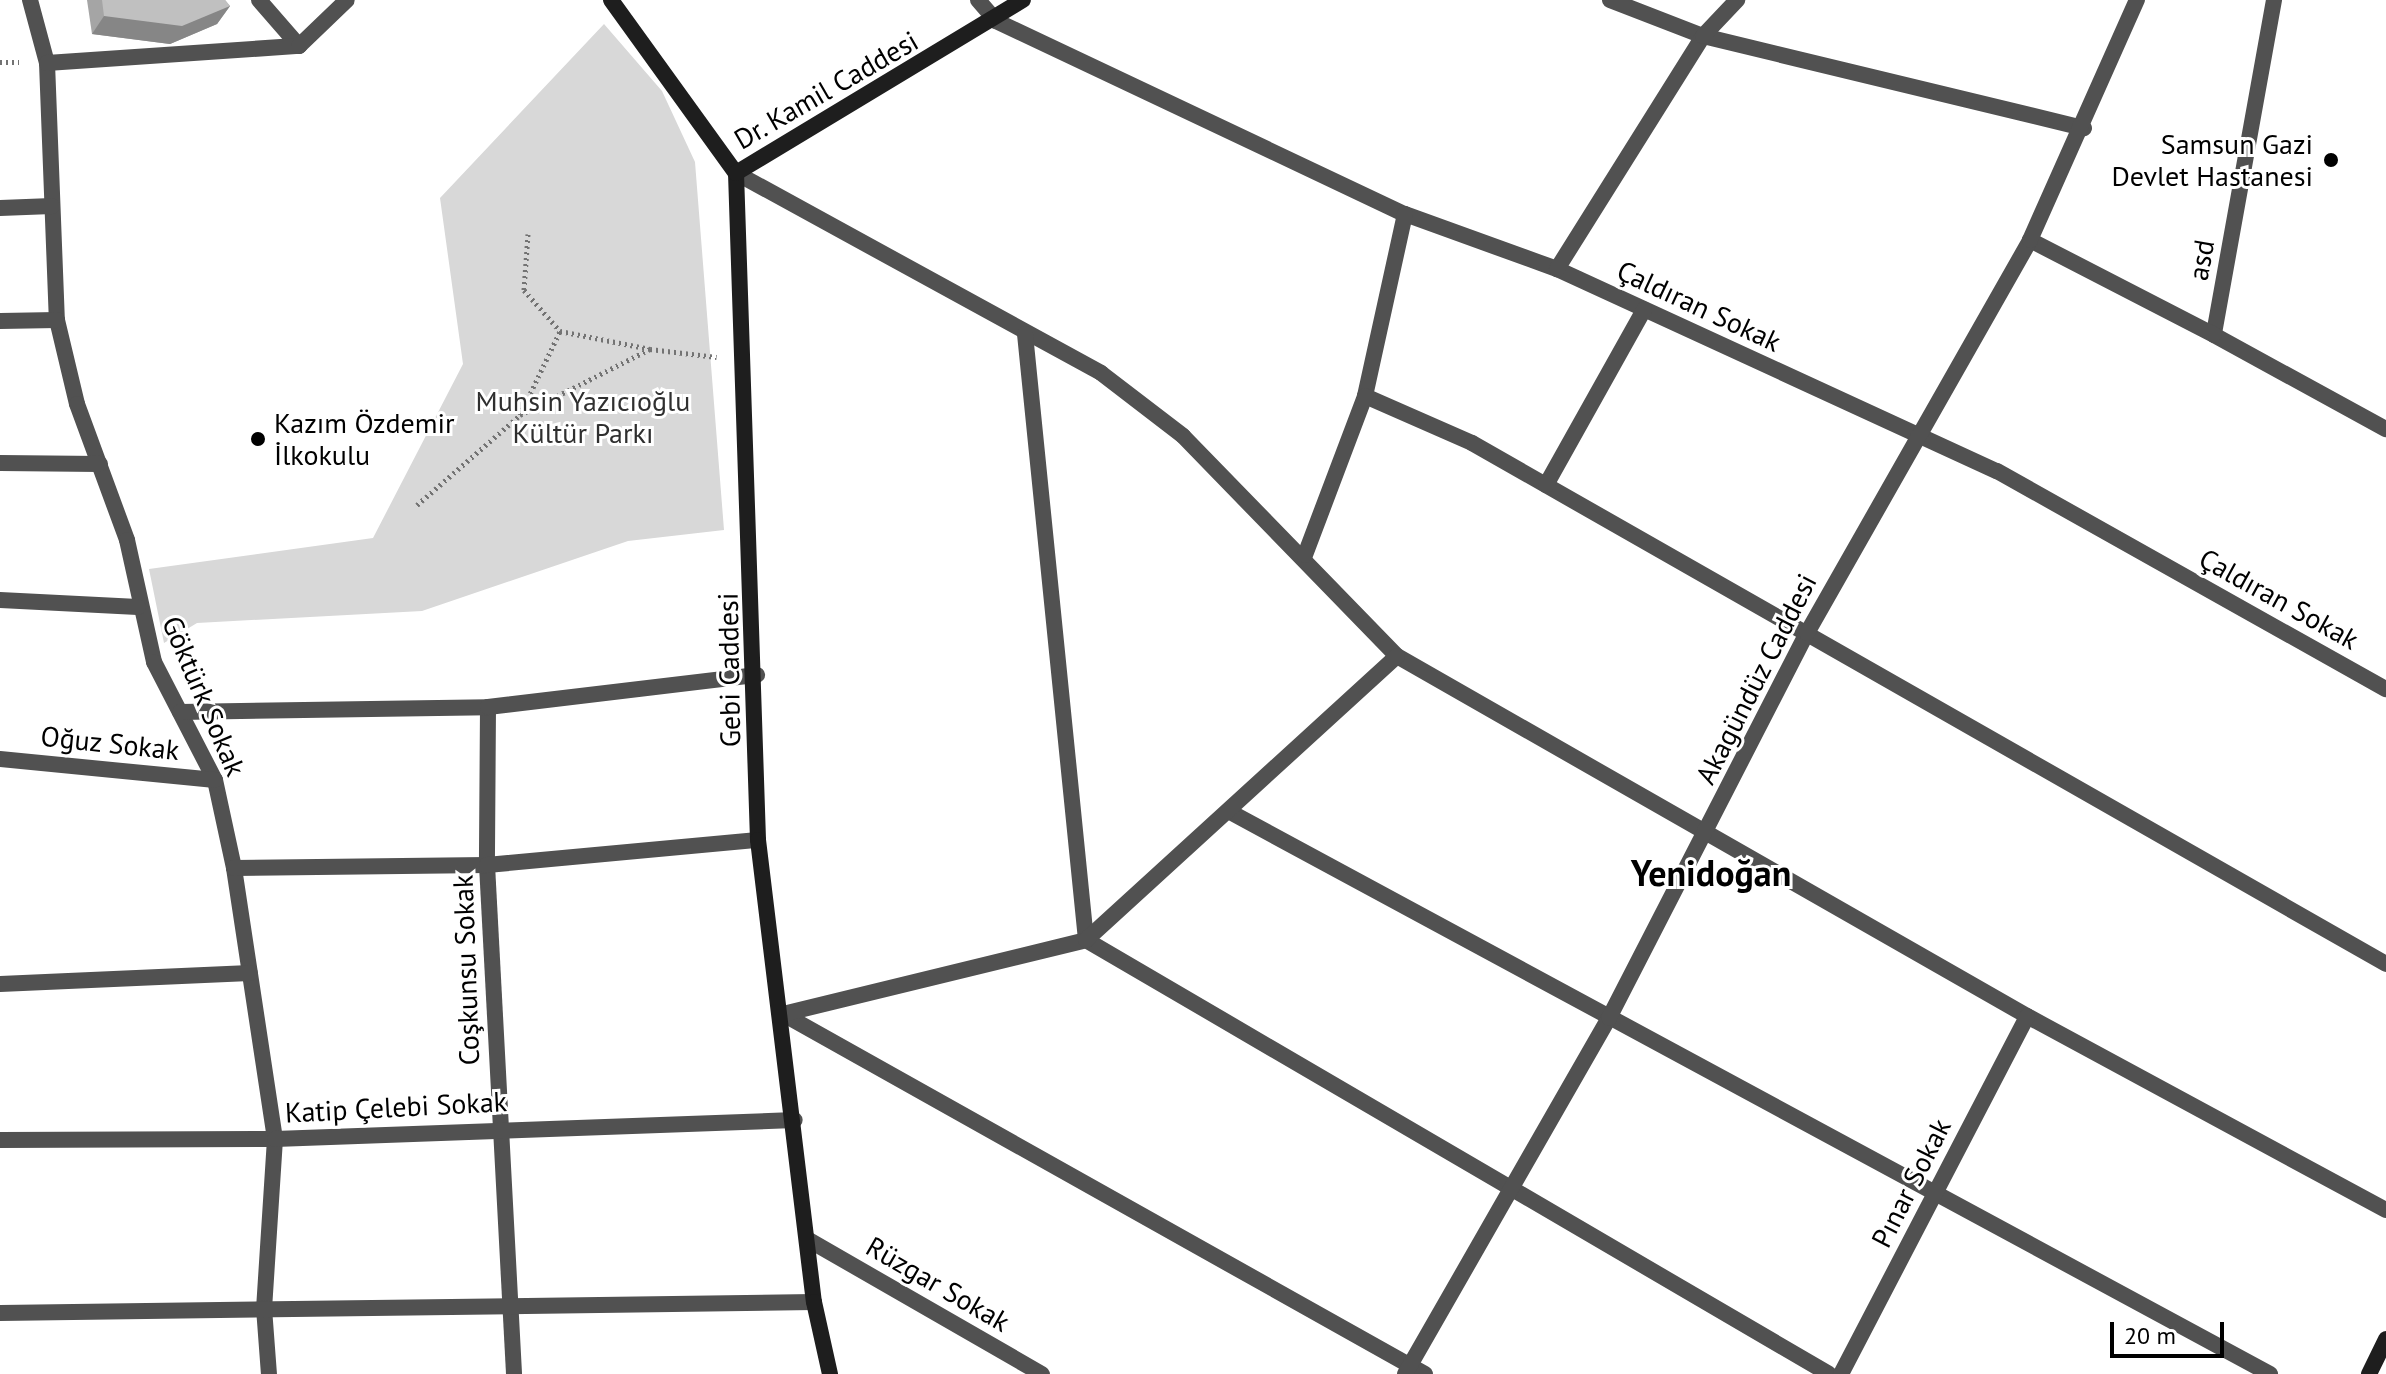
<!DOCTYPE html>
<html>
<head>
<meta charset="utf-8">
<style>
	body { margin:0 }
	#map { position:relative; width:2386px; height:1374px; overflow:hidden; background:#fff; font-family:"PT Sans",sans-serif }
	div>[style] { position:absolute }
	.green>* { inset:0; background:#d8d8d8 }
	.path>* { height:5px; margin-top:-2.5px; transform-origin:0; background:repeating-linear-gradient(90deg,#737373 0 2px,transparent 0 6px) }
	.street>* { height:16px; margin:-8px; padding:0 8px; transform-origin:8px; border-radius:8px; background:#515151 }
	.secondary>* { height:16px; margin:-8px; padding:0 8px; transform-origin:8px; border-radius:8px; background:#1e1e1e }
	.wall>* { inset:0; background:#a5a5a5 }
	.shaded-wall>* { inset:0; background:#868686 }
	.building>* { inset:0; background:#c0c0c0 }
	.dots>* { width:22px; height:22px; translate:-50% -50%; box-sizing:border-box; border:4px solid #fff; border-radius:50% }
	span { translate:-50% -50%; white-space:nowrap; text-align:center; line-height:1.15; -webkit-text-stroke:6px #fff; paint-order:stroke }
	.street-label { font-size:28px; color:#000 }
	.poi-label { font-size:28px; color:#000 }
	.right { translate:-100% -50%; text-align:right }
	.left { translate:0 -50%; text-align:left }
	.park-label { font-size:28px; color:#2f2f2f }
	.district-label { font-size:36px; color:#000; font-weight:700 }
	.scale { position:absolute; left:2110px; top:1322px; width:114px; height:36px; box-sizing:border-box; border:4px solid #000; border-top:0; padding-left:10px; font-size:24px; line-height:28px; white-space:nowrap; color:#000; -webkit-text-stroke:6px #fff; paint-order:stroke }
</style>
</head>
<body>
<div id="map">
	<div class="green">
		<div style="clip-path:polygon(604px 24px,662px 91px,695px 162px,724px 530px,628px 541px,422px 611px,197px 623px,164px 643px,149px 569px,373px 538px,463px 364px,440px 198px)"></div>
	</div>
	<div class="path">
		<div style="left:0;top:62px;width:19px"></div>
		<div style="left:528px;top:234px;width:56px;rotate:94.1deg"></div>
		<div style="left:524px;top:290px;width:55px;rotate:48.7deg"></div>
		<div style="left:650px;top:349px;width:67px;rotate:6.8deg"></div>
		<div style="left:417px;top:505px;width:137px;rotate:-41.1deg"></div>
		<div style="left:520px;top:415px;width:93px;rotate:-64.5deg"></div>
		<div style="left:560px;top:331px;width:92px;rotate:11.3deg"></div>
		<div style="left:650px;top:349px;width:146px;rotate:153.1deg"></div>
	</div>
	<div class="street">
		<div style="left:30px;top:0;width:65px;rotate:74.9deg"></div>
		<div style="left:47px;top:63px;width:257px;rotate:87.8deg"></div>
		<div style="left:57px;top:320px;width:86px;rotate:76.6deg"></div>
		<div style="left:77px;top:404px;width:145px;rotate:69.8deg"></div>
		<div style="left:127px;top:540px;width:125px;rotate:77.5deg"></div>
		<div style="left:154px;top:662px;width:133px;rotate:62.7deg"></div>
		<div style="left:215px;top:780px;width:90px;rotate:77.8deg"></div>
		<div style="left:234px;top:868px;width:274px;rotate:81.4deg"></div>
		<div style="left:275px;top:1139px;width:169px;rotate:93.7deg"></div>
		<div style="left:264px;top:1308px;width:66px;rotate:85.7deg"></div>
		<div style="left:259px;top:0;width:61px;rotate:49deg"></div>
		<div style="left:978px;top:0;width:28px;rotate:49deg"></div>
		<div style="left:996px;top:21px;width:452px;rotate:25.3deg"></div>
		<div style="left:1405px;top:214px;width:162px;rotate:19.9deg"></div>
		<div style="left:1557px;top:269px;width:484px;rotate:24.7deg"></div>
		<div style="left:1997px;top:471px;width:446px;rotate:29.3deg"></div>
		<div style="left:1610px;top:0;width:100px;rotate:21.2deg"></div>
		<div style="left:1703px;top:36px;width:392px;rotate:13.6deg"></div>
		<div style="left:2274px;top:0;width:340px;rotate:100.2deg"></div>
		<div style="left:2214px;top:335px;width:196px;rotate:28.7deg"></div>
		<div style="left:47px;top:63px;width:253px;rotate:-3.9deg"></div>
		<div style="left:299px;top:46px;width:66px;rotate:-43.8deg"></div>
		<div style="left:736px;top:173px;width:416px;rotate:28.7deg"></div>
		<div style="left:1101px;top:373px;width:103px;rotate:37.5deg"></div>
		<div style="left:1183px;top:436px;width:307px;rotate:45.8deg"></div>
		<div style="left:1397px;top:656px;width:726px;rotate:29.74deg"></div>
		<div style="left:2027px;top:1016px;width:408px;rotate:28.4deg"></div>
		<div style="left:0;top:208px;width:52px;rotate:-2.2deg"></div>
		<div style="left:1405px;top:214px;width:186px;rotate:102.4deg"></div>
		<div style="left:1365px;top:396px;width:117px;rotate:23.7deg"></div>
		<div style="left:1472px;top:443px;width:1052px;rotate:29.68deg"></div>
		<div style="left:2030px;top:240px;width:207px;rotate:27.3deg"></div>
		<div style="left:1557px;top:269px;width:275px;rotate:-57.9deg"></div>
		<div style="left:1703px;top:36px;width:50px;rotate:-46.6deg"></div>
		<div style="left:0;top:321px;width:57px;rotate:-1deg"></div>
		<div style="left:1025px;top:334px;width:609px;rotate:84.25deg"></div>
		<div style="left:1086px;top:940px;width:860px;rotate:30.29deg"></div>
		<div style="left:0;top:463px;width:100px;rotate:0.6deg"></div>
		<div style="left:1546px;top:485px;width:201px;rotate:-60.8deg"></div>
		<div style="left:1305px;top:555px;width:170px;rotate:-69.3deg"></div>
		<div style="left:0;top:600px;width:138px;rotate:2.9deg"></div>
		<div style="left:488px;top:707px;width:158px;rotate:90.4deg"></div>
		<div style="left:487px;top:865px;width:510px;rotate:86.96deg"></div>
		<div style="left:180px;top:712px;width:308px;rotate:-0.9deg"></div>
		<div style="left:488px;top:707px;width:271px;rotate:-6.8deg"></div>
		<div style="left:0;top:759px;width:216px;rotate:5.6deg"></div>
		<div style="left:1232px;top:813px;width:1180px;rotate:28.39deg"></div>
		<div style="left:234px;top:868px;width:253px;rotate:-0.7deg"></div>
		<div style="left:487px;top:865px;width:272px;rotate:-5.3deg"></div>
		<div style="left:0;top:984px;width:250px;rotate:-2.5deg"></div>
		<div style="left:783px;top:1014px;width:736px;rotate:29.28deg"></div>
		<div style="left:783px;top:1014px;width:312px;rotate:-13.7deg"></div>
		<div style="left:1086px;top:940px;width:421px;rotate:-42.4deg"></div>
		<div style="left:0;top:1140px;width:275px;rotate:-0.2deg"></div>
		<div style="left:275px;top:1139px;width:520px;rotate:-2.09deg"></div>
		<div style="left:807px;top:1239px;width:271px;rotate:29.9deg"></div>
		<div style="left:0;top:1313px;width:814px;rotate:-0.77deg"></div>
		<div style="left:1405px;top:1374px;width:410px;rotate:-60.2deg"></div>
		<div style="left:1609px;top:1018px;width:433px;rotate:-62.8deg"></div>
		<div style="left:1807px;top:633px;width:452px;rotate:-60.4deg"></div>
		<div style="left:2030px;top:240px;width:263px;rotate:-66deg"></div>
		<div style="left:1841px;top:1374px;width:403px;rotate:-62.5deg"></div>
	</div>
	<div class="secondary">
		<div style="left:611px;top:0;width:213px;rotate:54.2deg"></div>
		<div style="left:736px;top:173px;width:667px;rotate:88.11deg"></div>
		<div style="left:758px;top:840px;width:465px;rotate:83.1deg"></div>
		<div style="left:814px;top:1302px;width:74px;rotate:77.5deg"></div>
		<div style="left:736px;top:173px;width:335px;rotate:-31.1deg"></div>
		<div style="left:2369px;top:1374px;width:39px;rotate:-64deg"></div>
	</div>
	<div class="wall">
		<div style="clip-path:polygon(87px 0,225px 0,230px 6px,217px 24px,170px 44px,92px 34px)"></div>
	</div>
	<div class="shaded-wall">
		<div style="clip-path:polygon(230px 6px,217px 24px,170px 44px,92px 34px,104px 16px)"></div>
	</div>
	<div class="building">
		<div style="clip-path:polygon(102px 0,225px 0,230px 6px,182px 26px,104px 16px)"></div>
	</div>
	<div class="dots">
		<div style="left:2331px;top:160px;background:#000"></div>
		<div style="left:258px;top:439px;background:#000"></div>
	</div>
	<div class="street-label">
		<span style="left:826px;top:90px;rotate:-30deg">Dr. Kamil Caddesi</span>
		<span style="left:2201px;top:260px;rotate:-80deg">asd</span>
		<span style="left:1699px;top:306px;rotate:25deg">Çaldıran Sokak</span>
		<span style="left:2279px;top:599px;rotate:29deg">Çaldıran Sokak</span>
		<span style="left:729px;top:670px;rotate:-91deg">Gebi Caddesi</span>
		<span style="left:1756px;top:679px;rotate:-63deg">Akagündüz Caddesi</span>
		<span style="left:204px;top:696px;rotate:67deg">Göktürk Sokak</span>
		<span style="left:110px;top:743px;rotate:6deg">Oğuz Sokak</span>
		<span style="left:466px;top:970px;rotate:-92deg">Coşkunsu Sokak</span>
		<span style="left:396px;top:1107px;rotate:-3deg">Katip Çelebi Sokak</span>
		<span style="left:1911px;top:1183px;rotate:-63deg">Pınar Sokak</span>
		<span style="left:938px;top:1284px;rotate:30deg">Rüzgar Sokak</span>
	</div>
	<div class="poi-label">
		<span class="right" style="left:2313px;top:160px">Samsun Gazi<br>Devlet Hastanesi</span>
		<span class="left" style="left:274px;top:439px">Kazım Özdemir<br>İlkokulu</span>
	</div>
	<div class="park-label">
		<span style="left:583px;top:417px">Muhsin Yazıcıoğlu<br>Kültür Parkı</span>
	</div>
	<div class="district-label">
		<span style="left:1711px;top:873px">Yenidoğan</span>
	</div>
	<div class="scale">20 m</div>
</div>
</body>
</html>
